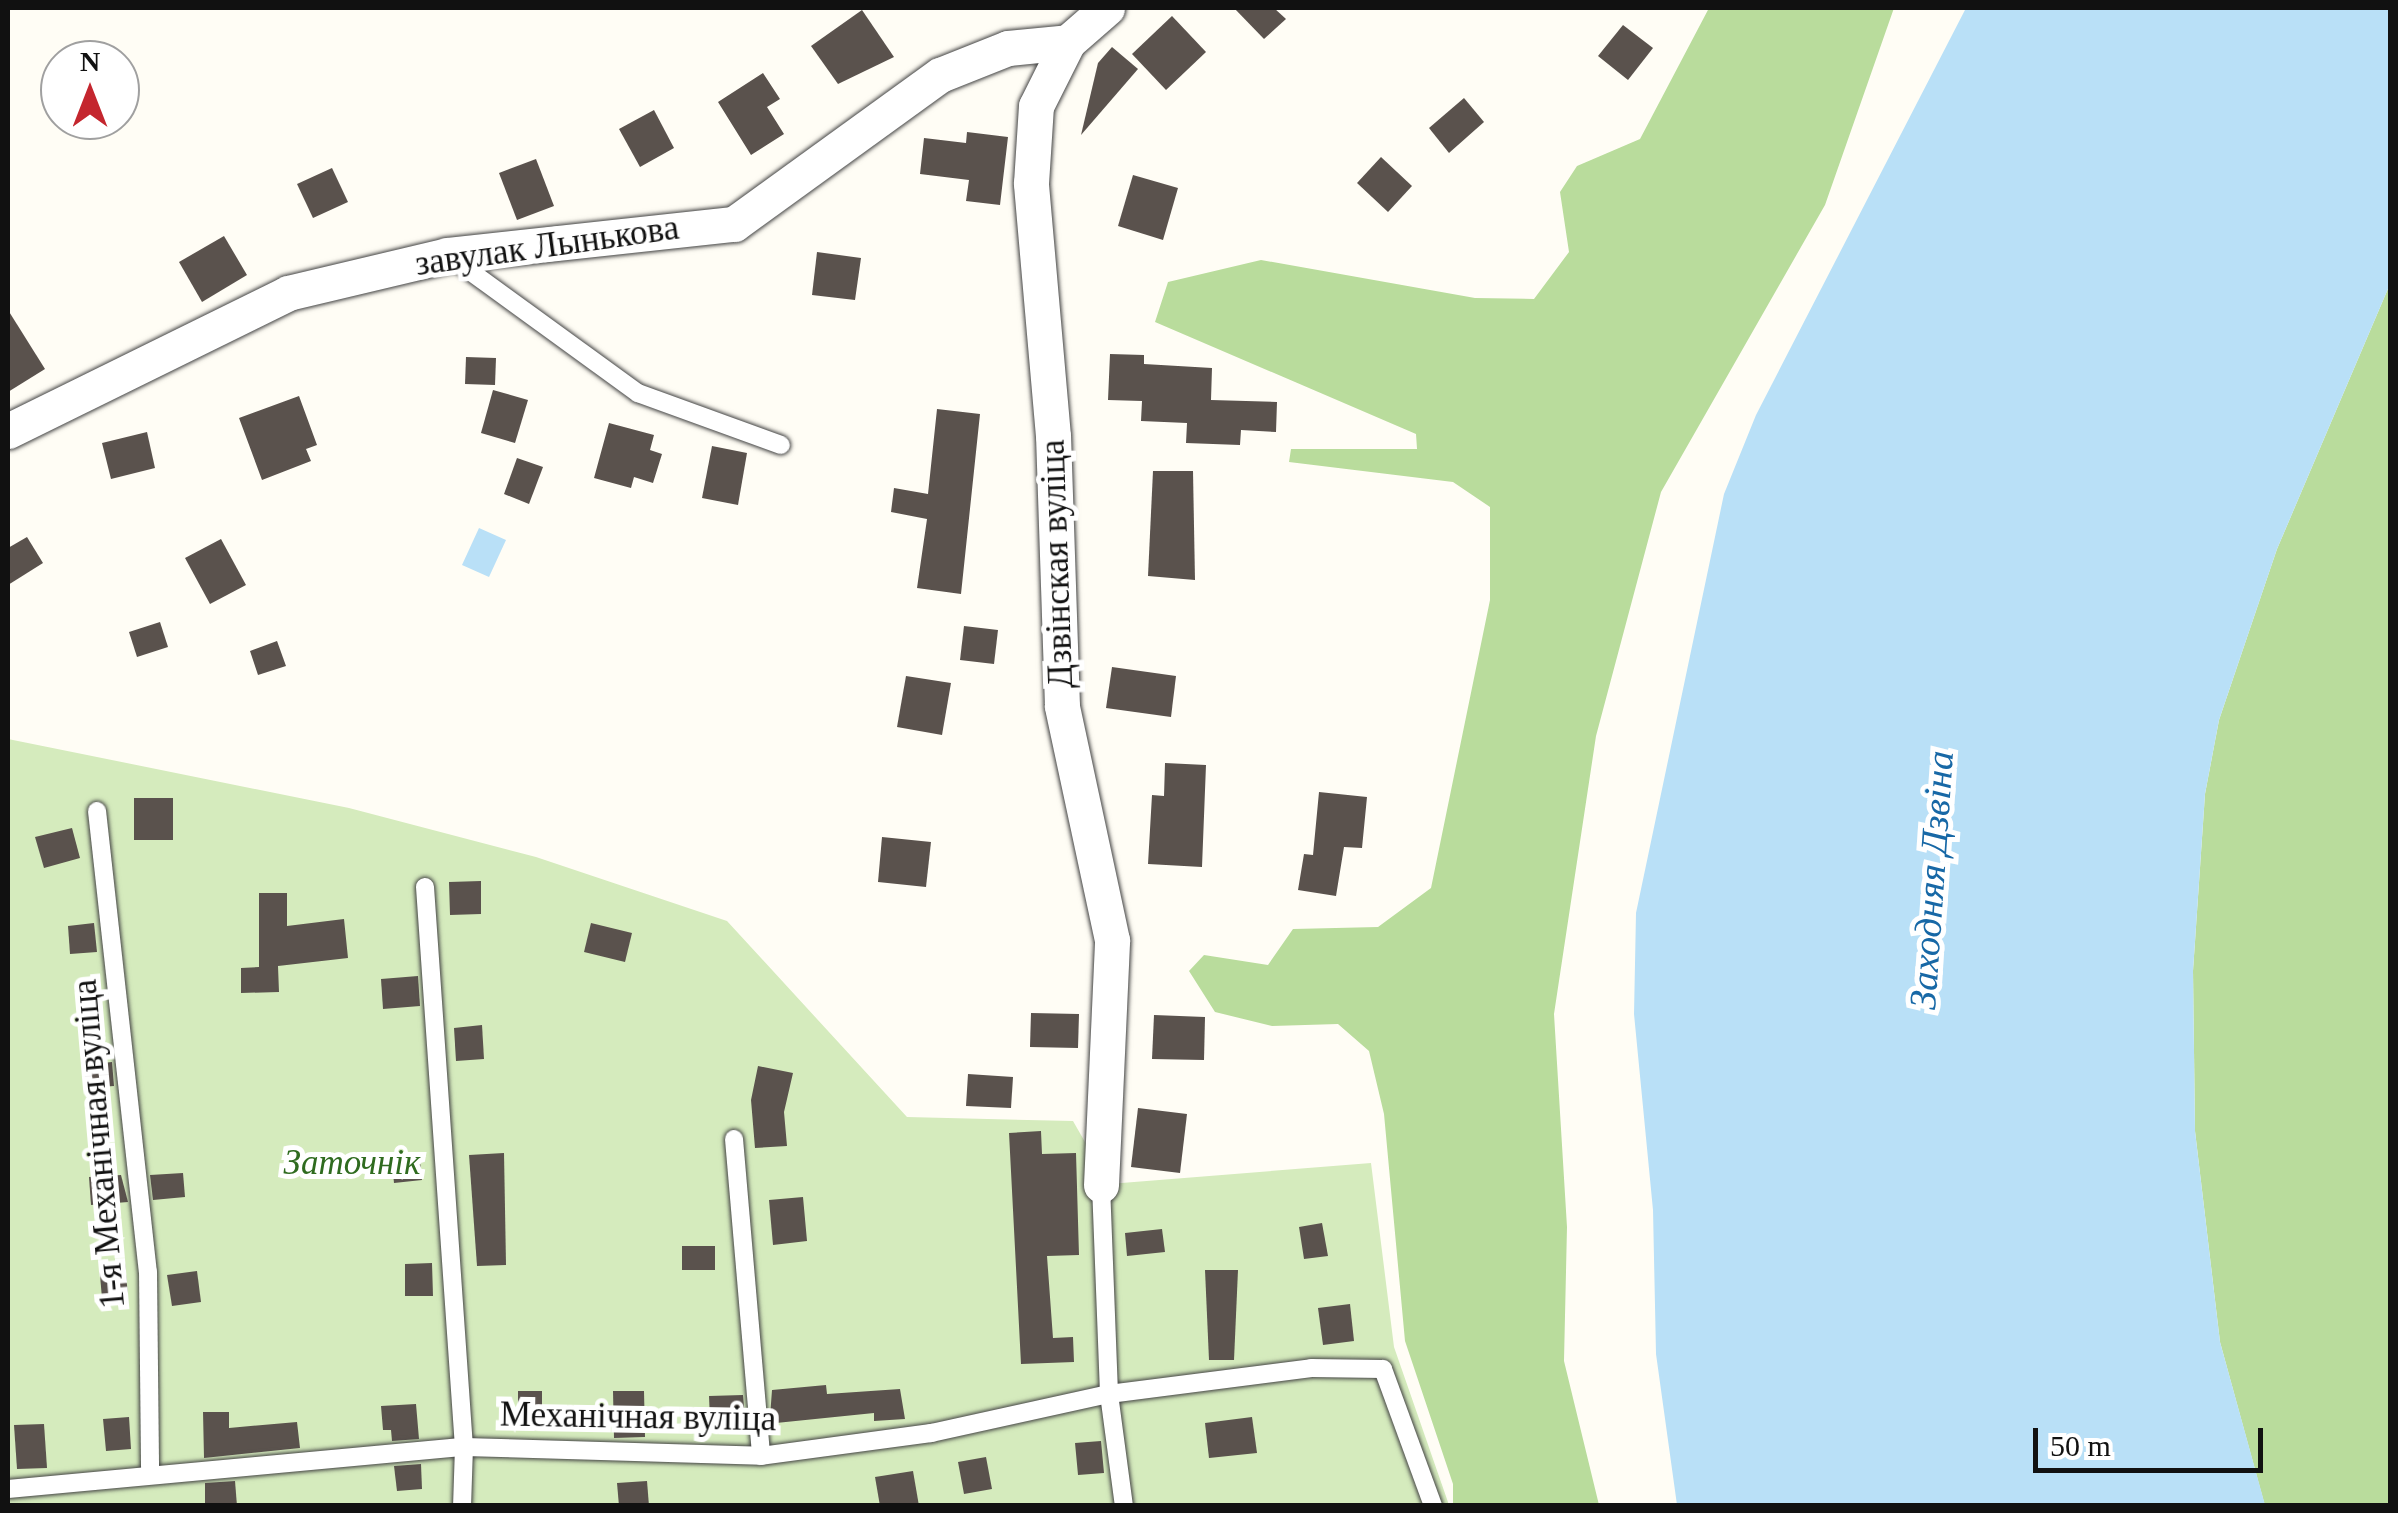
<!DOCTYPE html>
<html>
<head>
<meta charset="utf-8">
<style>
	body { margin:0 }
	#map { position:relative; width:2398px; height:1513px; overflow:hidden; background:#fffdf5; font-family:"Times New Roman",serif }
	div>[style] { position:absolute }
	.green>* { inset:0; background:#d5ebbd }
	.forest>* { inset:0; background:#b9dc9c }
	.water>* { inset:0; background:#b9e0f7 }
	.building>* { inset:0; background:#5a524d }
	.roads { filter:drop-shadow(0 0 2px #444) drop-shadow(0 0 2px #444) }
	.service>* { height:18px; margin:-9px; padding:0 9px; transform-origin:9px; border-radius:9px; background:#fff }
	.minor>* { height:35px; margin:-17.5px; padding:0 17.5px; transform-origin:17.5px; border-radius:17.5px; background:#fff }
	span { translate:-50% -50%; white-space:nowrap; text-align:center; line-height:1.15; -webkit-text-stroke:10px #fff; paint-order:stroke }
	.street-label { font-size:35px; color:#111 }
	.park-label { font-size:35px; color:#2f6b1f; font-style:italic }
	.water-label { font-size:38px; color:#1768a6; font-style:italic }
	.frame { position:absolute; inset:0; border:10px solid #111; pointer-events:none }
	.north { position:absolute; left:40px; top:40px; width:100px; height:100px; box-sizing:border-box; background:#fff; border:2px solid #a0a0a0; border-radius:50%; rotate:0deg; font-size:28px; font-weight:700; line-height:40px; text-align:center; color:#111 }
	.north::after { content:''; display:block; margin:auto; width:35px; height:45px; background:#c4262e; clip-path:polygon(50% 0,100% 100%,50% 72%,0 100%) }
	.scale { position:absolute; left:2033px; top:1428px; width:230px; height:45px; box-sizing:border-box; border:5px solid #111; border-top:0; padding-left:12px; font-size:30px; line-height:35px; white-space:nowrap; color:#111; -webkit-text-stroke:8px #fff; paint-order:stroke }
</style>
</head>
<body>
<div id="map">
	<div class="green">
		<div style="clip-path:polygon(8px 739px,349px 808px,536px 857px,727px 921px,907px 1117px,1073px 1121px,1109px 1184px,1371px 1163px,1394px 1347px,1449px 1505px,8px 1505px)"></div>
	</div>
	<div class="forest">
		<div style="clip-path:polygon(1709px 8px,1894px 8px,1825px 205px,1661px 492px,1596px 736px,1554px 1014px,1567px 1227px,1564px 1361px,1599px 1505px,1453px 1505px,1453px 1484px,1405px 1341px,1384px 1114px,1369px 1051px,1338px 1024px,1272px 1026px,1215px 1012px,1189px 971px,1204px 955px,1268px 965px,1293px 929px,1378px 927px,1431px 888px,1490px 600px,1490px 507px,1453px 482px,1289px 462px,1291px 449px,1417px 449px,1416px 434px,1155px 322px,1168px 282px,1261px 260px,1475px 298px,1534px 299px,1569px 252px,1560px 192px,1577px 166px,1640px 139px)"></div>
		<div style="clip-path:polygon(2390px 284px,2390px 1505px,2265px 1506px,2220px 1342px,2195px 1131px,2193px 971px,2205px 794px,2219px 720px,2277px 549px)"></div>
	</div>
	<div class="water">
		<div style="clip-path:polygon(1966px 8px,2390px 8px,2390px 284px,2277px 549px,2219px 720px,2205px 794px,2193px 971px,2195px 1131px,2220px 1342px,2265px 1505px,1677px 1505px,1656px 1354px,1653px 1210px,1634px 1014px,1636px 913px,1724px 494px,1756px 415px)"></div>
		<div style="clip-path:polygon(479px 528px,506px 540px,489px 577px,462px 565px)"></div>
	</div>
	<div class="building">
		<div style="clip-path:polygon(1234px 8px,1274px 8px,1286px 19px,1264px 39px)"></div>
		<div style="clip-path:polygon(862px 10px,894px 57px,838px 84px,811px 46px)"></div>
		<div style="clip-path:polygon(1172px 16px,1206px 52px,1166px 90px,1132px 54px)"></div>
		<div style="clip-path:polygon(1623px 25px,1653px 48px,1628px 80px,1598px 56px)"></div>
		<div style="clip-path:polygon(1112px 47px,1138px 69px,1081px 135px,1098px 63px)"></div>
		<div style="clip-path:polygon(763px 73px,780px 99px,767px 107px,784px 134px,751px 155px,718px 102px)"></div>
		<div style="clip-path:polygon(1464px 98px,1484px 122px,1449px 153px,1429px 128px)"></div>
		<div style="clip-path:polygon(654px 110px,674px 148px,640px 167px,619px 129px)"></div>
		<div style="clip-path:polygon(967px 132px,1008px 137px,1000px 205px,966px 201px,969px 180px,920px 174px,924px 138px,966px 143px)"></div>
		<div style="clip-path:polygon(1381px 157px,1412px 186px,1388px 212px,1357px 183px)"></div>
		<div style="clip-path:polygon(536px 159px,554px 206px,517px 220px,499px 173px)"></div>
		<div style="clip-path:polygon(332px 168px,348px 202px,313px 218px,297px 184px)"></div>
		<div style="clip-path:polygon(1133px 175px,1178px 188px,1163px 240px,1118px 226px)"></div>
		<div style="clip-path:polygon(224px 236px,247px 275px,202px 302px,179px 262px)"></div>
		<div style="clip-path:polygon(817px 252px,861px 258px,855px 300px,812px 295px)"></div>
		<div style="clip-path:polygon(8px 310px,45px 369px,8px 392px)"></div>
		<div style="clip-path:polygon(1110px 354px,1144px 355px,1144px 364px,1212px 368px,1211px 400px,1277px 402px,1276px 432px,1241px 430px,1240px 445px,1186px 443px,1187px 423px,1141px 421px,1142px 401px,1108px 400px)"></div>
		<div style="clip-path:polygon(466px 357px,496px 358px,495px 385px,465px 384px)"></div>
		<div style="clip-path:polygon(493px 390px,528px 400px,515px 443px,481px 433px)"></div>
		<div style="clip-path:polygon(299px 396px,317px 445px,306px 449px,311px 461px,262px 480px,239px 418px)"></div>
		<div style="clip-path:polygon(937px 409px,980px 414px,961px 594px,917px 588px,927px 519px,891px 512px,894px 488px,928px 494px)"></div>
		<div style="clip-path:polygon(609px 423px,654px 435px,650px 450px,662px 454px,653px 483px,634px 477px,631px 488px,594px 478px)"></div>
		<div style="clip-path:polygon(147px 432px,155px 468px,111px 479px,102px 443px)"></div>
		<div style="clip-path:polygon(712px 446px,747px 453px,738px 505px,702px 498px)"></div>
		<div style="clip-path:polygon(517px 458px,543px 467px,529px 504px,504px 494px)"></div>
		<div style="clip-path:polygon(1153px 471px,1193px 471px,1195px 580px,1148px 576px)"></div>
		<div style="clip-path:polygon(27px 537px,43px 563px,8px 585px,8px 548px)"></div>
		<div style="clip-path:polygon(221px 539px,246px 585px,210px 604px,185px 558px)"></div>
		<div style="clip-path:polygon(160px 622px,168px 647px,137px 657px,129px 632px)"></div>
		<div style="clip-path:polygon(964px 626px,998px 630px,994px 664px,960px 660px)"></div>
		<div style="clip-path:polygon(277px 641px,286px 666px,258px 675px,250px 651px)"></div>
		<div style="clip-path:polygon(1112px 667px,1176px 676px,1171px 717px,1106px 708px)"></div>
		<div style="clip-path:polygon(906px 676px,951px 683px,942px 735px,897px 727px)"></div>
		<div style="clip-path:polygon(1165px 763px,1206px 765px,1202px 867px,1148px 864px,1152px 795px,1164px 796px)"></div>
		<div style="clip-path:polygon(1319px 792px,1367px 797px,1362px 848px,1344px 847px,1336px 896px,1298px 890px,1304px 854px,1313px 855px)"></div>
		<div style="clip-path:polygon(134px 798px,173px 798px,173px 840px,134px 840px)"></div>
		<div style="clip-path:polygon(72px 828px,80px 858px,44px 868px,35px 837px)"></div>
		<div style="clip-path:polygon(882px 837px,931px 842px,926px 887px,878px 882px)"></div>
		<div style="clip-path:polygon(481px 881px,481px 914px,450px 915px,449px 882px)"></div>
		<div style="clip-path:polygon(259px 893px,287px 893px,287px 926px,344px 919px,348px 958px,278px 966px,279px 992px,241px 993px,241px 968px,259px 967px)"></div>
		<div style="clip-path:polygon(94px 923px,97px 952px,70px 954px,68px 926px)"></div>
		<div style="clip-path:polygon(591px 923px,632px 933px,625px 962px,584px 952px)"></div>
		<div style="clip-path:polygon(418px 976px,420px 1006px,383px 1009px,381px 979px)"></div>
		<div style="clip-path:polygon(1031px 1013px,1079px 1014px,1078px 1048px,1030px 1047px)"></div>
		<div style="clip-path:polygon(1154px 1015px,1205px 1017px,1204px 1060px,1152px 1059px)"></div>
		<div style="clip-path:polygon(482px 1025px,484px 1059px,456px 1061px,454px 1028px)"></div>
		<div style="clip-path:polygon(112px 1062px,114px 1086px,86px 1088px,84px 1065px)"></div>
		<div style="clip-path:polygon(758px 1066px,793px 1073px,784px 1112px,787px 1146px,755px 1148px,751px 1100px)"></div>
		<div style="clip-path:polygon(968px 1074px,1013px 1077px,1011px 1108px,966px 1106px)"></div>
		<div style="clip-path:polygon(1138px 1108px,1187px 1114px,1180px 1173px,1131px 1167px)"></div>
		<div style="clip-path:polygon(1041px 1131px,1042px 1154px,1076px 1153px,1079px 1255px,1047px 1256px,1053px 1338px,1073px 1337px,1074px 1362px,1021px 1364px,1009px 1133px)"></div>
		<div style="clip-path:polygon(419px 1152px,422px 1180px,394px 1183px,391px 1155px)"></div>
		<div style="clip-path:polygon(504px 1153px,506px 1265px,477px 1266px,469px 1155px)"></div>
		<div style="clip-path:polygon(183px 1173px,185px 1197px,153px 1200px,150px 1175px)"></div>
		<div style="clip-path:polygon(121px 1175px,128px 1202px,91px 1205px,89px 1177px)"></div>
		<div style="clip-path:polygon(803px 1197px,807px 1241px,773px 1245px,769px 1200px)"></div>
		<div style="clip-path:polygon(1322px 1223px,1328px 1256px,1304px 1259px,1299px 1227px)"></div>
		<div style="clip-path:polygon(1162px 1229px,1165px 1252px,1127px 1256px,1125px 1233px)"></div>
		<div style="clip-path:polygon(682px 1246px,715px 1246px,715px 1270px,682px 1270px)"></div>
		<div style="clip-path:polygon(125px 1263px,128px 1296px,102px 1298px,99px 1264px)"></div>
		<div style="clip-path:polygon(432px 1263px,433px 1296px,405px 1296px,405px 1264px)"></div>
		<div style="clip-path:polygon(1205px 1270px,1238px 1270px,1234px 1360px,1209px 1360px)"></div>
		<div style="clip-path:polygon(197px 1271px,201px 1302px,172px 1306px,167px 1275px)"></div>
		<div style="clip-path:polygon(1350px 1304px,1354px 1341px,1323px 1345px,1318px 1308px)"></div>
		<div style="clip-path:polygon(826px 1385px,827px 1394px,900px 1389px,905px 1419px,874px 1421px,874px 1413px,776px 1423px,770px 1417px,772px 1390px)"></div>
		<div style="clip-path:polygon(518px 1391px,542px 1391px,542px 1425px,518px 1426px)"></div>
		<div style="clip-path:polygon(613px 1391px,644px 1391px,645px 1437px,614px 1438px)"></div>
		<div style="clip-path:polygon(743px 1395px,745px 1418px,710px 1420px,709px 1396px)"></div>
		<div style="clip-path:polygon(416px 1404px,419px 1439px,392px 1441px,391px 1430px,383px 1430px,381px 1406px)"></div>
		<div style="clip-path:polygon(203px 1412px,229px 1412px,229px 1428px,297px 1422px,300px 1448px,204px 1458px)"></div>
		<div style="clip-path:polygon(129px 1417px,131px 1449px,106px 1451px,103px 1419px)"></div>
		<div style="clip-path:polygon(1252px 1417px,1257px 1453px,1209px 1458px,1205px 1423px)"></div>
		<div style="clip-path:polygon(44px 1424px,47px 1468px,17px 1469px,14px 1425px)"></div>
		<div style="clip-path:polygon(1101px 1441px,1104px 1473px,1078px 1475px,1075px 1443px)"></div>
		<div style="clip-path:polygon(986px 1457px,992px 1489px,964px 1494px,958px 1462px)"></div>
		<div style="clip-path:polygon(421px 1464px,422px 1489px,397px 1491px,394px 1466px)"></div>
		<div style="clip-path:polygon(913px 1471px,919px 1506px,880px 1506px,875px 1477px)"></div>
		<div style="clip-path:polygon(235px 1481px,237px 1506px,205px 1506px,205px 1483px)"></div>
		<div style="clip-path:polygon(647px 1481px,649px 1506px,619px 1506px,617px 1483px)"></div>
	</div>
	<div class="roads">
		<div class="service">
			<div style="left:452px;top:258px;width:230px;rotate:36deg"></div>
			<div style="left:638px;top:393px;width:152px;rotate:20deg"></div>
			<div style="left:97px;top:811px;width:464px;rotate:83.7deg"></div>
			<div style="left:148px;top:1272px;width:200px;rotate:89.4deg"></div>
			<div style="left:425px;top:887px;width:561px;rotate:86.02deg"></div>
			<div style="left:464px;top:1447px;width:59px;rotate:91.9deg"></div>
			<div style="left:734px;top:1139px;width:318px;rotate:85.1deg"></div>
			<div style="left:1101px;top:1185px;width:209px;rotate:87.8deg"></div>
			<div style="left:1109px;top:1394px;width:113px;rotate:82.4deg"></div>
			<div style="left:8px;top:1489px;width:458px;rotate:-5.3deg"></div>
			<div style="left:464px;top:1447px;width:297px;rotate:1.7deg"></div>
			<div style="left:761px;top:1456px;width:172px;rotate:-7.7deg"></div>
			<div style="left:931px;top:1433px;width:182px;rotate:-12.4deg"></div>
			<div style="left:1109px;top:1394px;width:204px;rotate:-7.3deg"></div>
			<div style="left:1311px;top:1368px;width:72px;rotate:0.8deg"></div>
			<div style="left:1383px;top:1369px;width:146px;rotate:69.9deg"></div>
		</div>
		<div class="minor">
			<div style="left:8px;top:431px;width:312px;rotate:-26.2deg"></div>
			<div style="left:288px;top:293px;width:163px;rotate:-13.4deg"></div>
			<div style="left:447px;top:255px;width:289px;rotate:-6.2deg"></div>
			<div style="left:734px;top:224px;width:254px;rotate:-35.9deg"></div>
			<div style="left:940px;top:75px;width:73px;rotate:-21.7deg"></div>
			<div style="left:1008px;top:48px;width:60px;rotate:-5.7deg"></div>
			<div style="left:1101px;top:1185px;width:245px;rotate:-87.4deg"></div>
			<div style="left:1112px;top:940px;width:239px;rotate:-102.1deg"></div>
			<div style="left:1062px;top:706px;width:270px;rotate:-91.9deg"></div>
			<div style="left:1053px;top:436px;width:254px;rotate:-95deg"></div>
			<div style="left:1031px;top:183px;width:77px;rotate:-86.3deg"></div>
			<div style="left:1036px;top:106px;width:72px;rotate:-63.4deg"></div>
			<div style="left:1068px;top:42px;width:52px;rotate:-41.1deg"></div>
		</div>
	</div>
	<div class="street-label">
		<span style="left:547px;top:246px;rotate:-8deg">завулак Лынькова</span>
		<span style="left:1057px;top:564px;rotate:-92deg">Дзвінская вуліца</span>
		<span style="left:99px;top:1144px;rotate:-95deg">1-я Механічная вуліца</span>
		<span style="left:638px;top:1417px;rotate:1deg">Механічная вуліца</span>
	</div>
	<div class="park-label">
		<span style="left:352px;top:1163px">Заточнік</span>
	</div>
	<div class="water-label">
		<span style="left:1932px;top:880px;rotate:-86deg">Заходняя Дзвіна</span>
	</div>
	<div class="frame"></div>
	<div class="north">N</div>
	<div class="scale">50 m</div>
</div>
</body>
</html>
